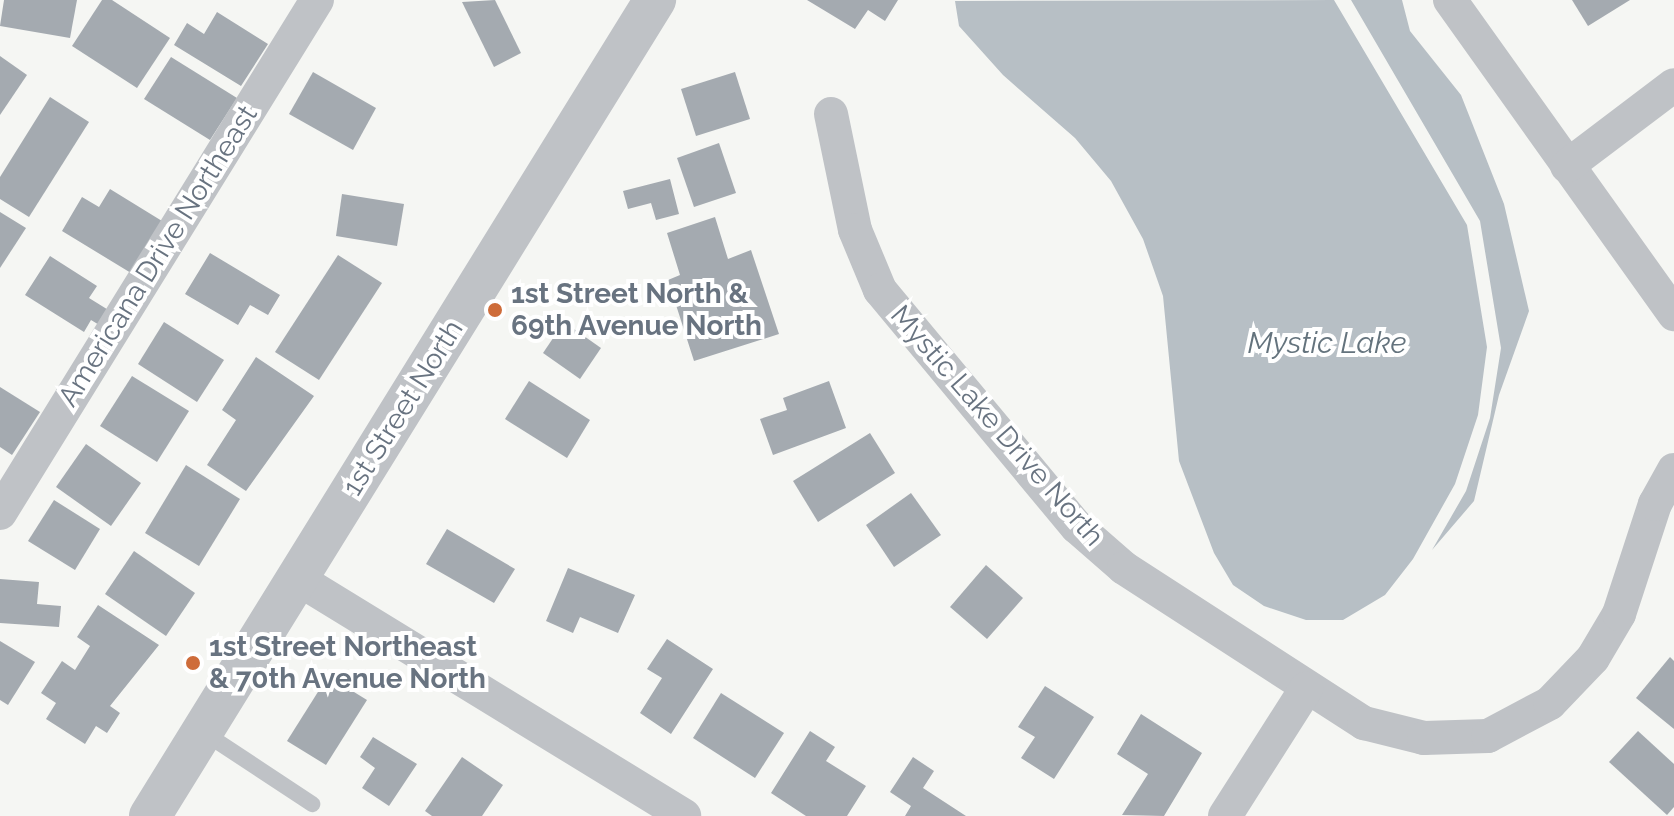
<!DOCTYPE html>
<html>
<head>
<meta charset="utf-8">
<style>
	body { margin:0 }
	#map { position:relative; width:1674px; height:816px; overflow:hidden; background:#f5f6f3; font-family:Raleway,sans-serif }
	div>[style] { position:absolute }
	.water>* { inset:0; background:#b7bfc5 }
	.building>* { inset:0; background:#a4aab0 }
	.service>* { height:16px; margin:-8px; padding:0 8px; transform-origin:8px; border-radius:8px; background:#bfc2c6 }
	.minor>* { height:34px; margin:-17px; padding:0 17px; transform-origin:17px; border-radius:17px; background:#bfc2c6 }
	.tertiary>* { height:42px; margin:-21px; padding:0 21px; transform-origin:21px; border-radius:21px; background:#bfc2c6 }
	.dots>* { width:22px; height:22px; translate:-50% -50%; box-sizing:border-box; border:4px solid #fff; border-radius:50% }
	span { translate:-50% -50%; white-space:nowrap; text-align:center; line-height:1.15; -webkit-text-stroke:8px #fff; paint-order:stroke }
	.street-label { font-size:28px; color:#687380 }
	.poi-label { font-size:28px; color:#687380; font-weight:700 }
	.left { translate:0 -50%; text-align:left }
	.water-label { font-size:30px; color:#64737d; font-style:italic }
</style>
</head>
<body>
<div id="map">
	<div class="water">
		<div style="clip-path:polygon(1334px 0,1467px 225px,1487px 347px,1478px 415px,1455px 484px,1413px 559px,1385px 595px,1343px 620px,1306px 620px,1264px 606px,1233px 585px,1214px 553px,1179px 461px,1163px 296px,1143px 239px,1111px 181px,1075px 138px,1003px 75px,959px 26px,955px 1px)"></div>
		<div style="clip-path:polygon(1351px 0,1402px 0,1410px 31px,1461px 95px,1504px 204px,1529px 311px,1499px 395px,1474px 501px,1432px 550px,1466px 491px,1490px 418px,1501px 348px,1480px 221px)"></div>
	</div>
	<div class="building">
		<div style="clip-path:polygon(4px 0,77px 0,70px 38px,0 26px)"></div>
		<div style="clip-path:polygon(102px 0,112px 0,170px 38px,137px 88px,72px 46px)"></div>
		<div style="clip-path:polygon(495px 0,521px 53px,494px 67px,462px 2px)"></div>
		<div style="clip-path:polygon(807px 0,898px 0,885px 21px,868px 10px,855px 29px)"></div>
		<div style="clip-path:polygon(1572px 0,1630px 0,1588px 26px)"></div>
		<div style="clip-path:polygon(217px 12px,268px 44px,241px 86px,174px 45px,187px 23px,204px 34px)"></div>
		<div style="clip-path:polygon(0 56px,27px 75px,0 115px)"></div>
		<div style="clip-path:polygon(171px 57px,237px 98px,210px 140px,144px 99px)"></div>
		<div style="clip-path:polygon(313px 72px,376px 108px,353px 150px,289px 114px)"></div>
		<div style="clip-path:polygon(735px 72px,750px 119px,696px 136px,681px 89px)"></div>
		<div style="clip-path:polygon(50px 97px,89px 122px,29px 217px,0 199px,0 177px)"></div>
		<div style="clip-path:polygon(719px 143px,736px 193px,694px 207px,677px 158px)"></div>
		<div style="clip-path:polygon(670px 179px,679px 214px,656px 220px,651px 203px,628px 209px,623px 191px)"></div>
		<div style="clip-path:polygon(110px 189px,162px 221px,131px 273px,62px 231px,82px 197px,99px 207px)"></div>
		<div style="clip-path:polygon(342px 194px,404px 204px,397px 246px,336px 236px)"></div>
		<div style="clip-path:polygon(0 212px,26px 228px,0 268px)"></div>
		<div style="clip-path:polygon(715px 217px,728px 259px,751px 250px,779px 334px,694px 361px,668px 280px,680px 275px,667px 233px)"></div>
		<div style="clip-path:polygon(210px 253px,280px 295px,268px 315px,250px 305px,238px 325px,185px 294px)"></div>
		<div style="clip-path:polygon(338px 255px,382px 283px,319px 380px,275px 352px)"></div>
		<div style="clip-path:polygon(50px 256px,97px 286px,89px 298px,110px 311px,101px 326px,91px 320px,84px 332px,25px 295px)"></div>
		<div style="clip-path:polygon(164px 322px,224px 360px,197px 402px,138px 364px)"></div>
		<div style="clip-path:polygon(564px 322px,601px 348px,580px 379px,543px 353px)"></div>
		<div style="clip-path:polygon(256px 357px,314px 396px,246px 491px,207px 465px,236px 420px,222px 410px)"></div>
		<div style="clip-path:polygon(132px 376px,189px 411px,157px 462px,100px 426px)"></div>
		<div style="clip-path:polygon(529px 381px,590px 420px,567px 458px,505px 419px)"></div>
		<div style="clip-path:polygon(829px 381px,846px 428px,773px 455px,760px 419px,787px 410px,783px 398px)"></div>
		<div style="clip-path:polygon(0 387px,40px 412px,12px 455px,0 447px)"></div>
		<div style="clip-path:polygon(870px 433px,895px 473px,818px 522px,793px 481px)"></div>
		<div style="clip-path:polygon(86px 444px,141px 483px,111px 526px,56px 487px)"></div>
		<div style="clip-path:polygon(186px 465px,240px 499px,199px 566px,145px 533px)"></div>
		<div style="clip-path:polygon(911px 493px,941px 535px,894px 567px,866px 525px)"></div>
		<div style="clip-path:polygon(54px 500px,100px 529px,75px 570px,28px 541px)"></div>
		<div style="clip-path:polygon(447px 529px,515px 569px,494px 603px,426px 564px)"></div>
		<div style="clip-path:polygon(134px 551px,195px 593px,166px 636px,105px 594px)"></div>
		<div style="clip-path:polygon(986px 565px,1023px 598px,987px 639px,950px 607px)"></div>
		<div style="clip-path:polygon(568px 568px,635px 595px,618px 633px,580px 617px,573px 633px,546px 621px)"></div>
		<div style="clip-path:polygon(0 579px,39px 582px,37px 604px,61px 606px,59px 627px,0 623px)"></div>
		<div style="clip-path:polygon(98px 605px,159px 645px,110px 706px,120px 713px,107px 733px,96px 726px,85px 744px,46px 719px,56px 703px,41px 693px,62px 661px,75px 670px,90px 646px,77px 637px)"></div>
		<div style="clip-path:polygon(667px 639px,713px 669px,671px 734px,640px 713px,662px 678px,647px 669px)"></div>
		<div style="clip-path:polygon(0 641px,35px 662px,8px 705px,0 700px)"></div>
		<div style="clip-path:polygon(1670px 657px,1674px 661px,1674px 729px,1636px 698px)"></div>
		<div style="clip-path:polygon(328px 676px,367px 700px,326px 765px,287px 741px)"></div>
		<div style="clip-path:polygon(1045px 686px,1094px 717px,1054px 779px,1021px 758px,1035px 737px,1018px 727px)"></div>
		<div style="clip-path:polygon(721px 693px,784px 733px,755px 778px,693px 738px)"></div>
		<div style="clip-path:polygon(1141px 714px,1202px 753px,1164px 816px,1122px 815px,1148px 774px,1117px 754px)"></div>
		<div style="clip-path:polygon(810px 731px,835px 747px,826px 761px,866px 786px,847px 816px,806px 816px,771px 793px)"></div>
		<div style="clip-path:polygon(1638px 731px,1674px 764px,1674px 807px,1667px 815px,1609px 762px)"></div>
		<div style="clip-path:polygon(373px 737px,417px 764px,389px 806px,362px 788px,375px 768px,360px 757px)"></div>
		<div style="clip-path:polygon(462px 757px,503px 785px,482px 816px,432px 816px,425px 811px)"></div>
		<div style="clip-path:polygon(913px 757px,934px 771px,923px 788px,966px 816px,905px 816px,911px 806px,890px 792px)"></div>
	</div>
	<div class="service">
		<div style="left:203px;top:732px;width:131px;rotate:33.4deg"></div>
	</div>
	<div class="minor">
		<div style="left:1450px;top:0;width:386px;rotate:54.5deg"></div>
		<div style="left:831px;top:114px;width:118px;rotate:78.3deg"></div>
		<div style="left:855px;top:230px;width:65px;rotate:67.4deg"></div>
		<div style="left:880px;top:290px;width:308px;rotate:50.3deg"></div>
		<div style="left:1077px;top:527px;width:62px;rotate:41.1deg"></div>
		<div style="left:1124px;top:568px;width:286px;rotate:32.9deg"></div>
		<div style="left:1364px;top:723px;width:62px;rotate:14deg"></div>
		<div style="left:1424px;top:738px;width:64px;rotate:-1.8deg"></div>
		<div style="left:1488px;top:736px;width:70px;rotate:-28deg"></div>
		<div style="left:1550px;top:703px;width:62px;rotate:-46.3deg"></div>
		<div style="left:1593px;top:658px;width:51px;rotate:-59.4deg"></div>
		<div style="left:1619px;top:614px;width:116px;rotate:-71.9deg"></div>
		<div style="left:1655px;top:504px;width:39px;rotate:-61deg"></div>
		<div style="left:1567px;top:166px;width:134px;rotate:-37.1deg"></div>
		<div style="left:0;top:513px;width:603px;rotate:-58.29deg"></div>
		<div style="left:298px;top:579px;width:453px;rotate:31.5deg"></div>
		<div style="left:1225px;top:816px;width:151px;rotate:-57.5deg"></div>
	</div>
	<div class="tertiary">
		<div style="left:150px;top:816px;width:960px;rotate:-58.25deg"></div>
	</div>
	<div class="dots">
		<div style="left:495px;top:310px;background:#ce6c3a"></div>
		<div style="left:193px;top:663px;background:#ce6c3a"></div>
	</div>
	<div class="street-label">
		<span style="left:158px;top:256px;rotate:-58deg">Americana Drive Northeast</span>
		<span style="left:403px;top:408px;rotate:-58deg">1st Street North</span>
		<span style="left:997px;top:426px;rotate:49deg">Mystic Lake Drive North</span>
	</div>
	<div class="poi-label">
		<span class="left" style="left:511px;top:310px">1st Street North &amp;<br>69th Avenue North</span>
		<span class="left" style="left:209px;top:663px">1st Street Northeast<br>&amp; 70th Avenue North</span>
	</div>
	<div class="water-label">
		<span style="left:1327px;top:343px">Mystic Lake</span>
	</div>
</div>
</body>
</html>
